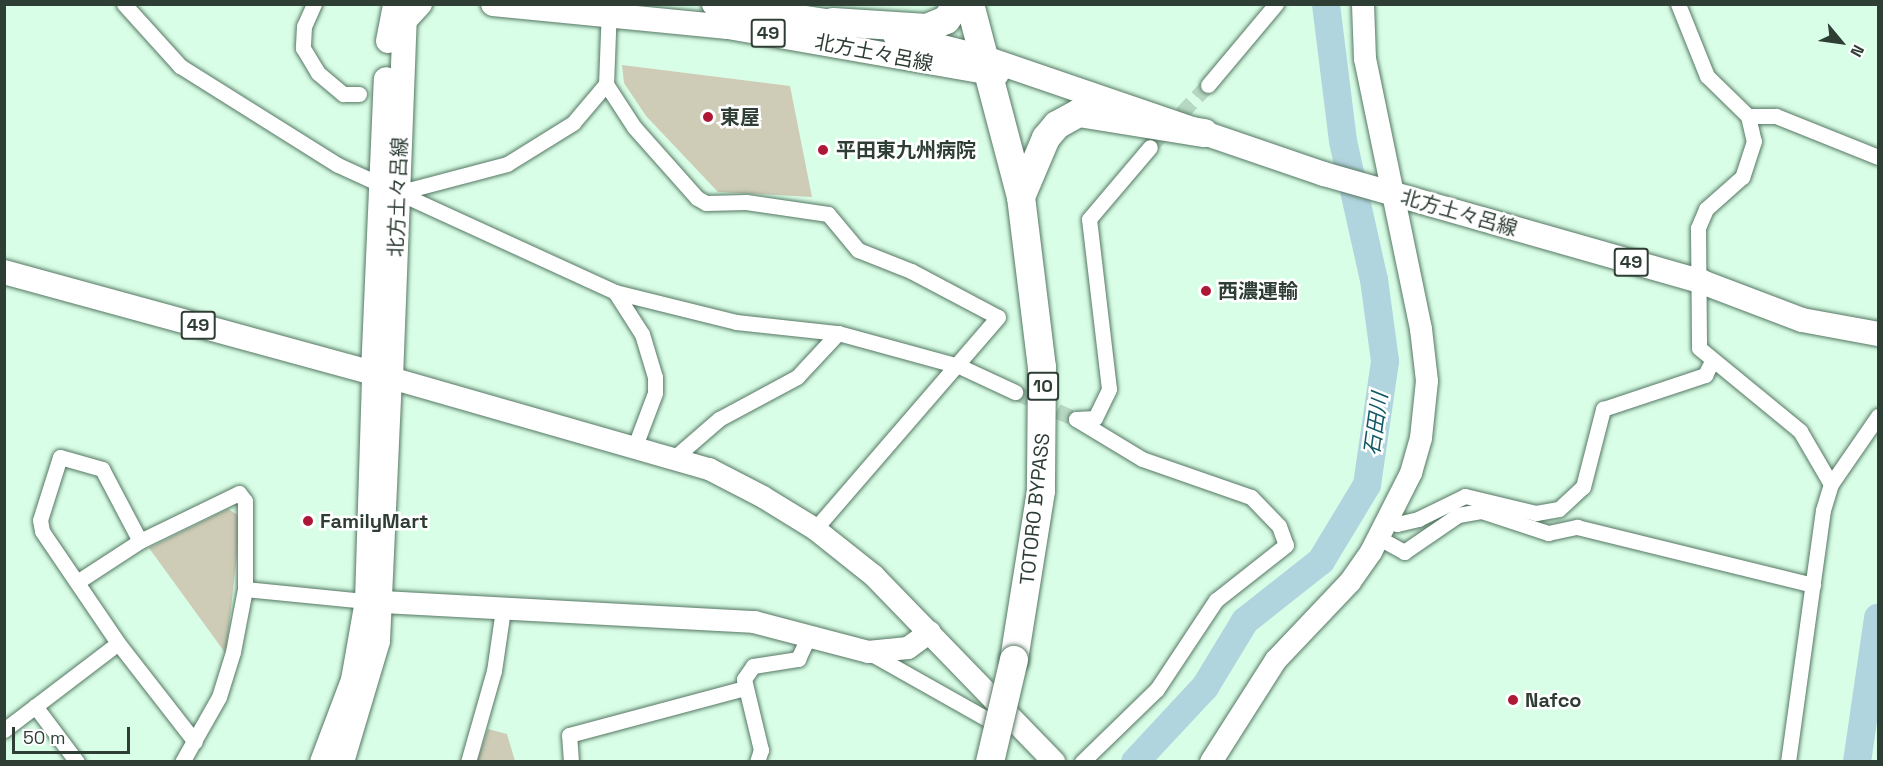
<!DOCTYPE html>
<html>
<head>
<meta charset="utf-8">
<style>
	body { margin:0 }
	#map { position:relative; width:1883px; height:766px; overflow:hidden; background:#d9fee7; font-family:"Space Grotesk","Noto Sans JP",sans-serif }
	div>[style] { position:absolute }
	.green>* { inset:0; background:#ceccb6 }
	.river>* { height:28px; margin:-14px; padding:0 14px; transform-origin:14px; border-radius:14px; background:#b1d5de }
	.street-tunnel>* { height:15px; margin-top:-7.5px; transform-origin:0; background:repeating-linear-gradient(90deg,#b7d8c3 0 15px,transparent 0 23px) }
	.roads { filter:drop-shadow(0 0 2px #557763) drop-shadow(0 0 2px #557763) }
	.street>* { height:15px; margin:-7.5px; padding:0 7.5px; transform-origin:7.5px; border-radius:7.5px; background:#fff }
	.secondary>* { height:22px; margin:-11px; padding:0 11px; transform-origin:11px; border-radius:11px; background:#fff }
	.primary>* { height:24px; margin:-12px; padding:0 12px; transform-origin:12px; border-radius:12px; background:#fff }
	.highway>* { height:28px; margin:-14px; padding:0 14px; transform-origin:14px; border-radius:14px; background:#fff }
	.bridges { filter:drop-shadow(0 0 2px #557763) drop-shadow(0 0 2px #557763) }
	.highway-bridge>* { height:28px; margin:-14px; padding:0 14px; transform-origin:14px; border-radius:14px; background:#fff }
	.dots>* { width:16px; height:16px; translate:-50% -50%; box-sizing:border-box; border:3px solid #fff; border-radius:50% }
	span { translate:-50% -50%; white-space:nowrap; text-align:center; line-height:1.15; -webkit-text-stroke:5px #fff; paint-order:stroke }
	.shield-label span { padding:2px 4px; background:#fff; border:2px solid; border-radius:4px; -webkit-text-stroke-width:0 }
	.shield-label { font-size:18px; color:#2f3e35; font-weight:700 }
	.street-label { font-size:20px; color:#2f3e35 }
	.poi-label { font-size:20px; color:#2f3e35; font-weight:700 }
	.left { translate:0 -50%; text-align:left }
	.water-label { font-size:21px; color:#105967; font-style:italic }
	.frame { position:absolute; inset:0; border:6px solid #2f3e35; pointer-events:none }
	.north { position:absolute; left:1811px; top:12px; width:60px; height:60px; -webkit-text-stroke:4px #fff; paint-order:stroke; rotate:119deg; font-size:16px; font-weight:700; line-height:24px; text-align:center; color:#2f3e35 }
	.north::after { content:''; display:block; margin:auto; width:21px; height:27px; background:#2f3e35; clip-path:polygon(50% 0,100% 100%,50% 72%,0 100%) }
	.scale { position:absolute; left:12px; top:727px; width:118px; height:27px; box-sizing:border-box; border:3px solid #2f3e35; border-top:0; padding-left:8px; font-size:18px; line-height:21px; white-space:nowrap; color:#2f3e35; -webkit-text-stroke:4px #fff; paint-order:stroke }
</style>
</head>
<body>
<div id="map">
	<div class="green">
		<div style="clip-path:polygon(622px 65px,790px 86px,812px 197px,718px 192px,646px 116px,624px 83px)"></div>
		<div style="clip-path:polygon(228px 509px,241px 517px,226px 654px,149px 548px)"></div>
		<div style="clip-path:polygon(488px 729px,507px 734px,515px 761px,477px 761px)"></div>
	</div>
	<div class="river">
		<div style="left:1135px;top:762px;width:103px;rotate:-47deg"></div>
		<div style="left:1205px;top:687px;width:77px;rotate:-58.8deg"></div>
		<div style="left:1245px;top:621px;width:97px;rotate:-38.3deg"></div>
		<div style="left:1321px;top:561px;width:89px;rotate:-58.8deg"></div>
		<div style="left:1367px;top:485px;width:125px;rotate:-81.7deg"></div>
		<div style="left:1385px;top:361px;width:82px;rotate:-97.7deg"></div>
		<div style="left:1374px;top:280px;width:142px;rotate:-102.6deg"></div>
		<div style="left:1343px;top:141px;width:138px;rotate:-97.1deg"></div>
		<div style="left:1857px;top:762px;width:146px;rotate:-81.7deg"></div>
	</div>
	<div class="street-tunnel">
		<div style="left:1150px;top:147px;width:85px;rotate:-46.9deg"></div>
		<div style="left:1015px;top:392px;width:67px;rotate:23.9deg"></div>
	</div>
	<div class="roads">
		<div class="street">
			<div style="left:124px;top:4px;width:84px;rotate:47.9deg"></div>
			<div style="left:180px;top:66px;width:186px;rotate:32.1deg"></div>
			<div style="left:338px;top:165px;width:305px;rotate:24.6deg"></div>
			<div style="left:615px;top:292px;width:125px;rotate:13.9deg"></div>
			<div style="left:736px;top:322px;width:103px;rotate:6.2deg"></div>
			<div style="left:838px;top:333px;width:125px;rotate:15.3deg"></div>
			<div style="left:959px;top:366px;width:62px;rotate:24.9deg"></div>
			<div style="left:314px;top:4px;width:24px;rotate:114deg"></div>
			<div style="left:304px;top:26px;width:22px;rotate:93deg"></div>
			<div style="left:303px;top:48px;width:29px;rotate:59deg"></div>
			<div style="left:318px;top:73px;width:33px;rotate:40deg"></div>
			<div style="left:343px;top:94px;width:16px"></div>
			<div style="left:1678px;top:4px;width:78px;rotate:68.1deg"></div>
			<div style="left:1707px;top:76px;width:57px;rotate:44.3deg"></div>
			<div style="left:1748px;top:116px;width:26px;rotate:77deg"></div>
			<div style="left:1754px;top:141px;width:38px;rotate:108deg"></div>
			<div style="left:1742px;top:177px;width:48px;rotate:138.4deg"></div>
			<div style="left:1706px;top:209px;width:21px;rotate:113deg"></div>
			<div style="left:1698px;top:228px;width:120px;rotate:89.5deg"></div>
			<div style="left:1699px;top:348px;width:131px;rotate:39.4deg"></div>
			<div style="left:1800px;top:431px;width:61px;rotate:59.7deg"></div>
			<div style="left:609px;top:7px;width:77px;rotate:92.2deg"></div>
			<div style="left:606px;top:84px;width:51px;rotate:56.9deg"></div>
			<div style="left:634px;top:127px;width:95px;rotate:48.4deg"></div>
			<div style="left:697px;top:198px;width:10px;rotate:29deg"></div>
			<div style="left:706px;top:203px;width:40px;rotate:-1.4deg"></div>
			<div style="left:746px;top:202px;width:83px;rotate:8.3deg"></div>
			<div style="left:828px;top:214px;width:47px;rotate:50.2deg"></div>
			<div style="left:858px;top:250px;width:57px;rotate:21.6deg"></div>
			<div style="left:911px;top:271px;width:98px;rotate:27.9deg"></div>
			<div style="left:998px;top:317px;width:280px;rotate:130.8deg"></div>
			<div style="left:1208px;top:85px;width:106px;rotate:-50deg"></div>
			<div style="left:1748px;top:116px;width:28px"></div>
			<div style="left:1776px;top:116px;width:110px;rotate:21.9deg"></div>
			<div style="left:397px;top:193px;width:114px;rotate:-14.8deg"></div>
			<div style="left:507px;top:164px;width:78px;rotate:-31.8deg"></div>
			<div style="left:573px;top:123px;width:51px;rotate:-49.8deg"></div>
			<div style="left:615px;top:292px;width:50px;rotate:57.3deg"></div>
			<div style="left:642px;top:334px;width:45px;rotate:73.2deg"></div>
			<div style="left:655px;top:377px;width:16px;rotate:90deg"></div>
			<div style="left:655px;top:393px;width:57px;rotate:110.7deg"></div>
			<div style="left:1076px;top:419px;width:77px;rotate:31.2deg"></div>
			<div style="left:1142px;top:459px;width:115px;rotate:19.2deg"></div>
			<div style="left:1251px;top:497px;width:40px;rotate:46deg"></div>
			<div style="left:1279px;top:526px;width:20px;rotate:70deg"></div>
			<div style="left:1286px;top:545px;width:89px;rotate:141.8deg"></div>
			<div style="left:1216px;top:600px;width:107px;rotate:123.5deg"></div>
			<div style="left:1157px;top:689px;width:105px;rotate:135.8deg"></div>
			<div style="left:1076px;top:419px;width:19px;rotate:-3deg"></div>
			<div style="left:1095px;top:418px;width:32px;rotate:-64deg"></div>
			<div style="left:1109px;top:389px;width:171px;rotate:-96.7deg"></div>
			<div style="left:1089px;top:219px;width:94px;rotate:-49.7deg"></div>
			<div style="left:674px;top:458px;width:60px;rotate:-40.9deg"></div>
			<div style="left:719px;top:419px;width:89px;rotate:-28.3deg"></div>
			<div style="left:797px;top:377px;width:60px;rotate:-47deg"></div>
			<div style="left:1389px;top:520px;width:9px;rotate:27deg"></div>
			<div style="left:1397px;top:524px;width:22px;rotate:-13deg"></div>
			<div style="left:1418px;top:519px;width:52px;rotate:-26.1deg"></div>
			<div style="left:1465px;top:496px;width:73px;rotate:13.5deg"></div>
			<div style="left:1536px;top:513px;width:23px;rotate:-10deg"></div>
			<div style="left:1559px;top:509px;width:33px;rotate:-43deg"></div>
			<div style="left:1583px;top:487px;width:81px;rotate:-75.6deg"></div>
			<div style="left:1603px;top:409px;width:108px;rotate:-18.4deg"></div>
			<div style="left:1705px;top:375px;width:13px;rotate:-63deg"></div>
			<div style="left:1379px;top:538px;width:29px;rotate:29deg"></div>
			<div style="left:1404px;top:552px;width:65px;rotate:-34.4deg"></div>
			<div style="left:1458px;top:515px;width:23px;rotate:-10deg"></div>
			<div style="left:1481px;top:511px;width:71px;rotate:18.2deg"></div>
			<div style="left:1548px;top:533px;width:30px;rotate:-12deg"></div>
			<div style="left:1577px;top:527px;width:243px;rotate:13.8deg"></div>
			<div style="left:77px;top:582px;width:75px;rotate:-33.1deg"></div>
			<div style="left:245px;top:589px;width:122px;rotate:5.7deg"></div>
			<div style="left:118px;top:643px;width:125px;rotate:52.1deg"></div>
			<div style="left:868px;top:652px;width:155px;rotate:29.4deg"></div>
			<div style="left:35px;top:706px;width:70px;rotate:53.1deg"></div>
			<div style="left:4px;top:730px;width:143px;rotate:-37.3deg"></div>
			<div style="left:118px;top:643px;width:135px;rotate:-124.2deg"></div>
			<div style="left:42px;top:531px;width:11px;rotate:-100deg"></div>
			<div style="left:40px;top:520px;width:66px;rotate:-72.4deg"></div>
			<div style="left:60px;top:457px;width:44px;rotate:15.9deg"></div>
			<div style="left:102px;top:469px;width:81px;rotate:62.2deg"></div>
			<div style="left:140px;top:541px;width:110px;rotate:-25.9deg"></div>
			<div style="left:239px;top:493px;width:10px;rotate:53deg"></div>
			<div style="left:245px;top:501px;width:88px;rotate:90deg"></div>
			<div style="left:245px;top:589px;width:64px;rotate:100.8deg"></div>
			<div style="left:233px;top:652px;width:47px;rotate:107.3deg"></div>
			<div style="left:219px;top:697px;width:75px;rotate:119.6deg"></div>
			<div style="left:468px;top:762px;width:95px;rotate:-74.1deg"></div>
			<div style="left:494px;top:671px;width:63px;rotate:-81.7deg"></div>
			<div style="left:571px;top:762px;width:27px;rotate:-94deg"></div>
			<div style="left:569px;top:735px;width:182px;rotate:-15deg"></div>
			<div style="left:757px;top:762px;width:13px;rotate:-72deg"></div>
			<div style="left:761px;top:750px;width:73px;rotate:-103.5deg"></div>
			<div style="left:744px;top:679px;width:16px;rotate:-55deg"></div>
			<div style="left:753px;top:666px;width:46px;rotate:-8.8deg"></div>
			<div style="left:798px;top:659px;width:26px;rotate:-65deg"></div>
			<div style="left:1788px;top:762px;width:254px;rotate:-82.1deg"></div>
			<div style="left:1823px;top:510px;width:27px;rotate:-73deg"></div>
			<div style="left:1831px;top:484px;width:83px;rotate:-55.3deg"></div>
		</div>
		<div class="secondary">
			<div style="left:366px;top:601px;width:389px;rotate:3.1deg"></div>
			<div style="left:754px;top:622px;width:118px;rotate:14.7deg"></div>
			<div style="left:868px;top:652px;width:40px;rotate:-5.7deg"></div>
			<div style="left:908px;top:648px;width:27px;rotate:-36deg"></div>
			<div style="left:321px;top:762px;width:88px;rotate:-69.3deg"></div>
			<div style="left:352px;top:680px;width:80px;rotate:-80deg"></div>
			<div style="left:366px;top:601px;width:228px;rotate:-88.2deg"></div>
			<div style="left:343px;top:762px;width:126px;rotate:-73.4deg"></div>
			<div style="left:379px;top:641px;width:263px;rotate:-87.4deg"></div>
			<div style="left:391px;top:378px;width:331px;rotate:16deg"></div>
			<div style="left:709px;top:469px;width:61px;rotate:27.4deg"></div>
			<div style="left:763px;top:497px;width:61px;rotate:31.6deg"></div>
			<div style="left:815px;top:529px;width:75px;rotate:38.5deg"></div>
			<div style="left:874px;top:576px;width:259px;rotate:45.9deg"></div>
			<div style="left:1211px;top:762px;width:121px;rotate:-57.5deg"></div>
			<div style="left:1276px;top:660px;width:108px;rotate:-46.5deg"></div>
			<div style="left:1350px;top:582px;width:37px;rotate:-55deg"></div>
			<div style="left:1371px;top:552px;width:89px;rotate:-63.1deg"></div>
			<div style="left:1411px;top:473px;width:36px;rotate:-74deg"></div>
			<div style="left:1421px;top:438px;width:57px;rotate:-84deg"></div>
			<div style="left:1427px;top:381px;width:52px;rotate:-96.6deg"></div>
			<div style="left:1421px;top:329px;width:276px;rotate:-101.7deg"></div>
			<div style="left:1365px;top:59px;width:55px;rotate:-92.1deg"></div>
		</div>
		<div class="primary">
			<div style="left:493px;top:4px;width:236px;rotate:5.6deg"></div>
			<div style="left:728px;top:27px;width:273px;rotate:9.9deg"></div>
			<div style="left:714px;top:4px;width:140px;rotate:8.7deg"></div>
			<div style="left:895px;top:35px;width:93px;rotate:14.3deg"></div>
			<div style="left:985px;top:58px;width:358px;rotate:18.9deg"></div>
			<div style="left:1324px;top:174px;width:393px;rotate:15.9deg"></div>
			<div style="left:1702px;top:282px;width:107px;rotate:20.8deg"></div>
			<div style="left:1802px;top:320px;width:77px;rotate:10.4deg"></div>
			<div style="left:388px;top:41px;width:38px;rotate:-79deg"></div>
			<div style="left:4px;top:272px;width:401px;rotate:15.3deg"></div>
			<div style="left:391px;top:378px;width:358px;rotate:-87.8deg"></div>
			<div style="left:405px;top:20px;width:22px;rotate:-47deg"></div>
			<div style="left:373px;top:373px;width:294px;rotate:-87.5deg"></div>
		</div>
		<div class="highway">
			<div style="left:970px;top:4px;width:200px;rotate:75.2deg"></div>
			<div style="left:1021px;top:197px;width:171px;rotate:83deg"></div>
			<div style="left:1042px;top:367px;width:124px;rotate:90.5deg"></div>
			<div style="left:1041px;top:491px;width:171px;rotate:99.1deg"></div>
			<div style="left:833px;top:22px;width:94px;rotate:3.7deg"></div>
			<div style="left:927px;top:28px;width:21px;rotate:-23deg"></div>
			<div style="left:946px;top:20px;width:20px;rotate:-53deg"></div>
			<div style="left:1021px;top:197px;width:64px;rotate:-67deg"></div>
			<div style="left:1046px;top:138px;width:17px;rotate:-50deg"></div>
			<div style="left:1057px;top:125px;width:25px;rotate:-29deg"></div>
			<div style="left:1079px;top:113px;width:127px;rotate:9.1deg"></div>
		</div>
	</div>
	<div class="bridges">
		<div class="highway-bridge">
			<div style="left:990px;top:762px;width:105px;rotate:-76.8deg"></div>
		</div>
	</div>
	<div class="dots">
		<div style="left:708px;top:117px;background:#ad1837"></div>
		<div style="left:823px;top:150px;background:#ad1837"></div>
		<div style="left:1206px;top:291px;background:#ad1837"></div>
		<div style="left:308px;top:521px;background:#ad1837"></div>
		<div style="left:1513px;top:700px;background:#ad1837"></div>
	</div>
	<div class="shield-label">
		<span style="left:768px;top:33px">49</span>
		<span style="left:1631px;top:262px">49</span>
		<span style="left:198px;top:325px">49</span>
		<span style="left:1043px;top:386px">10</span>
	</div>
	<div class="street-label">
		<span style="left:874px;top:53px;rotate:11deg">北方土々呂線</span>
		<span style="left:398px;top:197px;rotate:-88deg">北方土々呂線</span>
		<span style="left:1459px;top:213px;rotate:16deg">北方土々呂線</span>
		<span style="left:1035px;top:509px;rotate:-84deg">TOTORO BYPASS</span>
	</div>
	<div class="poi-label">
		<span class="left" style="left:720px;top:117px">東屋</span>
		<span class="left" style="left:836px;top:150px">平田東九州病院</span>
		<span class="left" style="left:1218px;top:291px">西濃運輸</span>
		<span class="left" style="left:320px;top:521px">FamilyMart</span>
		<span class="left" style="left:1525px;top:700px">Nafco</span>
	</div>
	<div class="water-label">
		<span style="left:1376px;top:424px;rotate:-82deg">石田川</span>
	</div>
	<div class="frame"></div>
	<div class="north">N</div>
	<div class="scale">50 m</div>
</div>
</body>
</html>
